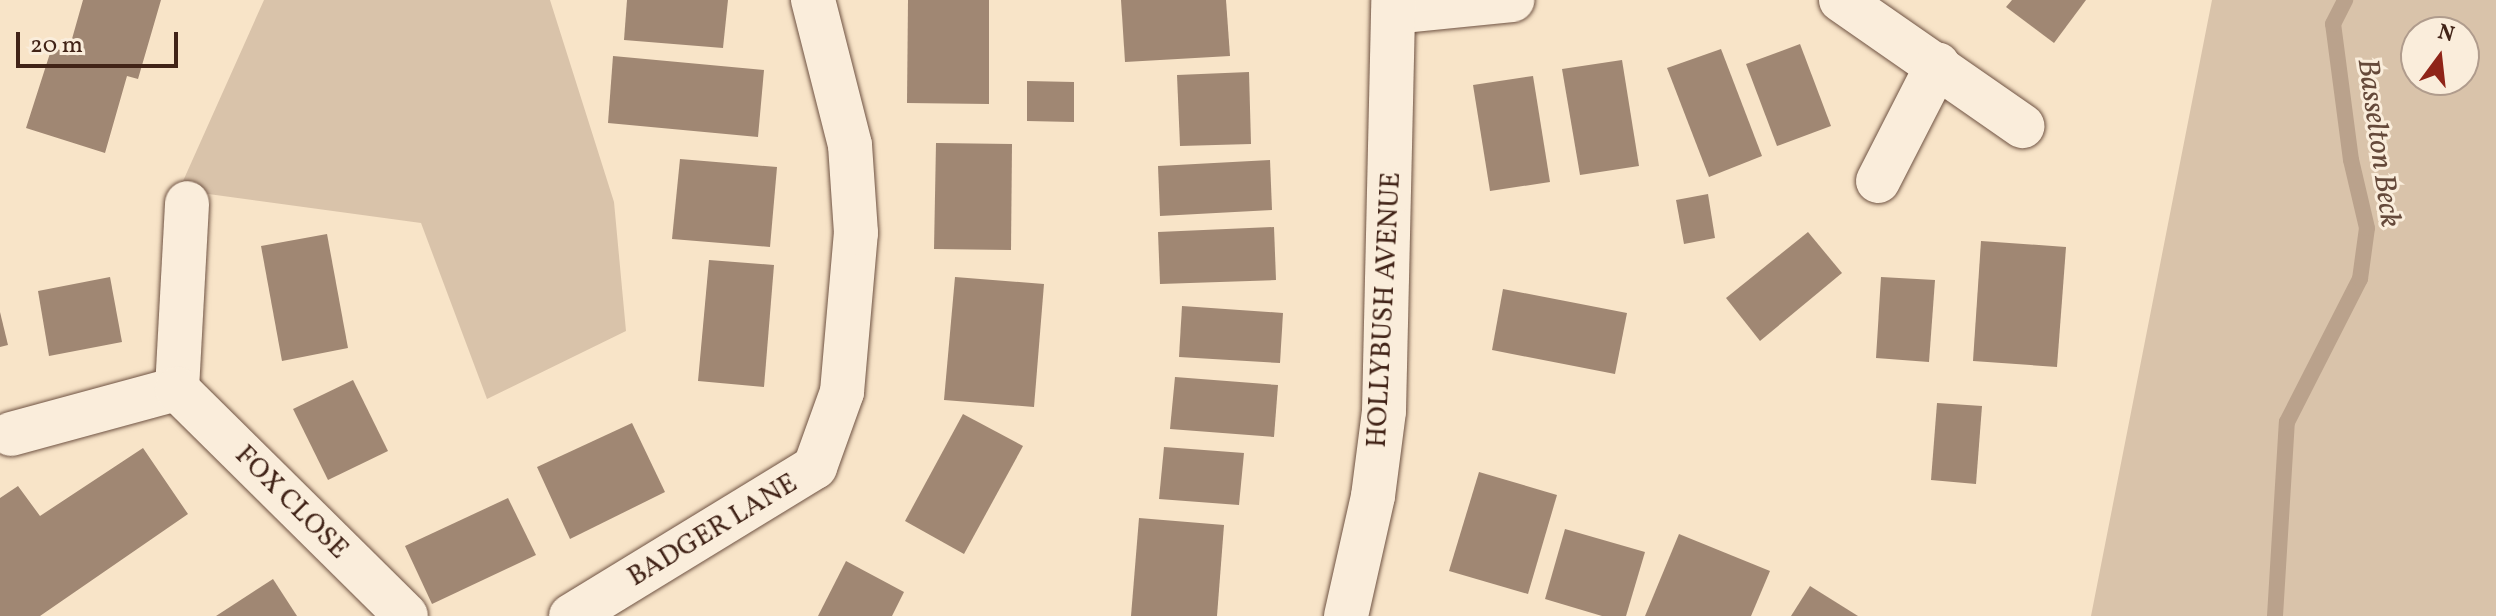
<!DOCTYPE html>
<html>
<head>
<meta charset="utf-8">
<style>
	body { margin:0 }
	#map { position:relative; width:2496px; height:616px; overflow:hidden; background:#f8e4c8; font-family:Vollkorn,serif }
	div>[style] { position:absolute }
	.green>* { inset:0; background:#d9c3aa }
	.stream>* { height:16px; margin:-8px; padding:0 8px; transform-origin:8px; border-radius:8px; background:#baa28c }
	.building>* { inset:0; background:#a08773 }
	.roads { filter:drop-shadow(0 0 2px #6f5343) drop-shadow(0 0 2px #6f5343) }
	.street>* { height:44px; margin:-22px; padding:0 22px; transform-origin:22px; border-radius:22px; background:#faeddb }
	span { translate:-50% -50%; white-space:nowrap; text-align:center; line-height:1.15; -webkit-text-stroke:6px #faeddb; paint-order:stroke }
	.street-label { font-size:28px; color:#412317 }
	.water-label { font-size:30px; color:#65493a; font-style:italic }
	.north { position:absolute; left:2400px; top:16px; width:80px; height:80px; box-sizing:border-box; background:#faeddb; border:2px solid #b09c8d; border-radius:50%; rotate:15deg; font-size:22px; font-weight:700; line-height:32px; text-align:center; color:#412317 }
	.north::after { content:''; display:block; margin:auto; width:28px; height:36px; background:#8f2418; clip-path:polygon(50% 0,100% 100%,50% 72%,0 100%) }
	.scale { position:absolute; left:16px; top:32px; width:162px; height:36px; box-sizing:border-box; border:4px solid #412317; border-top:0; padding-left:10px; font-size:24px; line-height:28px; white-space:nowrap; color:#412317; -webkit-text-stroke:6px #faeddb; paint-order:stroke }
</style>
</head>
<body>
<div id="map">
	<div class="green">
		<div style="clip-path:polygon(264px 0,550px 0,614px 202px,626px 331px,487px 399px,421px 223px,179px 190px)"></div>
		<div style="clip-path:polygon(evenodd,2212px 0,2496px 0,2496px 616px,2091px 616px,2212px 0,2464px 32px,2464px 80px,2416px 80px,2416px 32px,2464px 32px)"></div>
	</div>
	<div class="stream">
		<div style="left:2275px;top:616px;width:194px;rotate:-86.5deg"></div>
		<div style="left:2287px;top:422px;width:161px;rotate:-63deg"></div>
		<div style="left:2360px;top:279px;width:51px;rotate:-82.2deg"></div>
		<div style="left:2367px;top:228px;width:70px;rotate:-103.2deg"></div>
		<div style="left:2351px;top:160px;width:137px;rotate:-97.5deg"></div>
		<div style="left:2333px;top:24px;width:27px;rotate:-63deg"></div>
	</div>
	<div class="building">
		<div style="clip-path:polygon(83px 0,161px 0,138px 79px,127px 76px,105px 153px,26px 128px,52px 47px,68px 53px)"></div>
		<div style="clip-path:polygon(627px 0,728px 0,723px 48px,624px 40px)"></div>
		<div style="clip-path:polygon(908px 0,989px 0,989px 104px,907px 103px)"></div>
		<div style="clip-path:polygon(1121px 0,1226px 0,1230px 56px,1125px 62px)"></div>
		<div style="clip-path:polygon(2012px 0,2086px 0,2054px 43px,2006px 7px)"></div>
		<div style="clip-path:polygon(1800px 44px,1831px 126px,1777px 146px,1746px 64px)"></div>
		<div style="clip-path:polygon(1721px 49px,1762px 156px,1709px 177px,1667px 68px)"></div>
		<div style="clip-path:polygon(613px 56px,764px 70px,758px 137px,608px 123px)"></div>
		<div style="clip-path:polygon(1622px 60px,1639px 166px,1580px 175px,1562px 69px)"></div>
		<div style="clip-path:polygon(1249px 72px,1251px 144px,1180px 146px,1177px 75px)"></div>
		<div style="clip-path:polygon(1533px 76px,1550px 182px,1490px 191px,1473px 85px)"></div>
		<div style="clip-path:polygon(1027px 81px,1074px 82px,1074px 122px,1027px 121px)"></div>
		<div style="clip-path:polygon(936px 143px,1012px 144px,1011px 250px,934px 249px)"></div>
		<div style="clip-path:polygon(680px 159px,777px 167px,770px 247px,672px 239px)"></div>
		<div style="clip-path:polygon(1270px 160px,1272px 210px,1160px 216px,1158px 166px)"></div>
		<div style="clip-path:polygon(1708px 194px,1715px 238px,1684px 244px,1676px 200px)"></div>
		<div style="clip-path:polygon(1274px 227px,1276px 280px,1160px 284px,1158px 232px)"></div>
		<div style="clip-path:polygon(1808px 232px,1842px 273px,1760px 341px,1726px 298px)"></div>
		<div style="clip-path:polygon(327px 234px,348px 348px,282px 361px,261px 246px)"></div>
		<div style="clip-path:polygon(1981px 241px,2066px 247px,2057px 367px,1973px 361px)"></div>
		<div style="clip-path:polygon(709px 260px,774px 265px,764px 387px,698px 381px)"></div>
		<div style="clip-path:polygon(110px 277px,122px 342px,49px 356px,38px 291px)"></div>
		<div style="clip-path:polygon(955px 277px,1044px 284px,1034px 407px,944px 400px)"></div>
		<div style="clip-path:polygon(1881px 277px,1935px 280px,1929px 362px,1876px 358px)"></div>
		<div style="clip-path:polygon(1503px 289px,1627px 313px,1615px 374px,1492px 350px)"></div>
		<div style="clip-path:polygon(1182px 306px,1283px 313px,1280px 363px,1179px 357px)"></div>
		<div style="clip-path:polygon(0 312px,8px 345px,0 347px)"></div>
		<div style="clip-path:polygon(1175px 377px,1278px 385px,1274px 437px,1170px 429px)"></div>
		<div style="clip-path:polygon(353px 380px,388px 451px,328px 480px,293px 409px)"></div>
		<div style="clip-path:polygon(1937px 403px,1982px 406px,1976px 484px,1931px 480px)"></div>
		<div style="clip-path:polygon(963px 414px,1023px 446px,964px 554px,905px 521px)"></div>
		<div style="clip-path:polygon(632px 423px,665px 492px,570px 539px,537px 467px)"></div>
		<div style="clip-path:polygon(1164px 447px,1244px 453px,1239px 505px,1159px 499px)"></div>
		<div style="clip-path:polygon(143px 448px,188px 514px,40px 616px,0 616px,0 498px,18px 486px,40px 516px)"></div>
		<div style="clip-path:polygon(1479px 472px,1557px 495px,1528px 594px,1449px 571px)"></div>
		<div style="clip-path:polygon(508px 498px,536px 555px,432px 604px,405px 546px)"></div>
		<div style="clip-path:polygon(1139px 518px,1224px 525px,1217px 616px,1131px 616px)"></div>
		<div style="clip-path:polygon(1565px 529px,1645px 552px,1626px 616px,1602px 616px,1545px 599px)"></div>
		<div style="clip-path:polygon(1679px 534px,1770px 571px,1751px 616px,1645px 616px)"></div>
		<div style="clip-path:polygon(846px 561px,904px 592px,892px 616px,818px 616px)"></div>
		<div style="clip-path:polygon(273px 579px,297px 616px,216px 616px)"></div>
		<div style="clip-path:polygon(1810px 586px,1858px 616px,1791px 616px)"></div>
	</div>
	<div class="roads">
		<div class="street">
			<div style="left:1841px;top:0;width:221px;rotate:34.8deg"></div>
			<div style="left:1394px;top:12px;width:119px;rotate:-5.8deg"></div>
			<div style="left:1878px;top:181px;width:131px;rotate:-62.9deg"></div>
			<div style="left:177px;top:389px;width:186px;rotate:-86.9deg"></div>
			<div style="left:11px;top:434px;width:172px;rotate:-15.2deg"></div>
			<div style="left:177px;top:389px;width:322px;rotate:44.7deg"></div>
			<div style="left:571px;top:616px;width:286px;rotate:-31.4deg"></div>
			<div style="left:815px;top:467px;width:80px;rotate:-70.2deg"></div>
			<div style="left:842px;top:392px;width:160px;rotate:-85deg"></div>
			<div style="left:856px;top:233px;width:88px;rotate:-93.9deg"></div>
			<div style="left:850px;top:145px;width:150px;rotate:-104.3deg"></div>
			<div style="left:1346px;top:616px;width:123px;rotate:-77.3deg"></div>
			<div style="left:1373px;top:496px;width:86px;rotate:-82.6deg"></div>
			<div style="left:1384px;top:411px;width:411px;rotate:-88.7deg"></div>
		</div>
	</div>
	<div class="street-label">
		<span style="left:1385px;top:310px;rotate:-87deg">HOLLYBUSH AVENUE</span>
		<span style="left:291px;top:503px;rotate:45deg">FOX CLOSE</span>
		<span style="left:713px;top:531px;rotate:-31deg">BADGER LANE</span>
	</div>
	<div class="water-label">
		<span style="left:2378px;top:143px;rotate:82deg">Basselton Beck</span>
	</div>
	<div class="north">N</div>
	<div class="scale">20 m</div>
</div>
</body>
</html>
